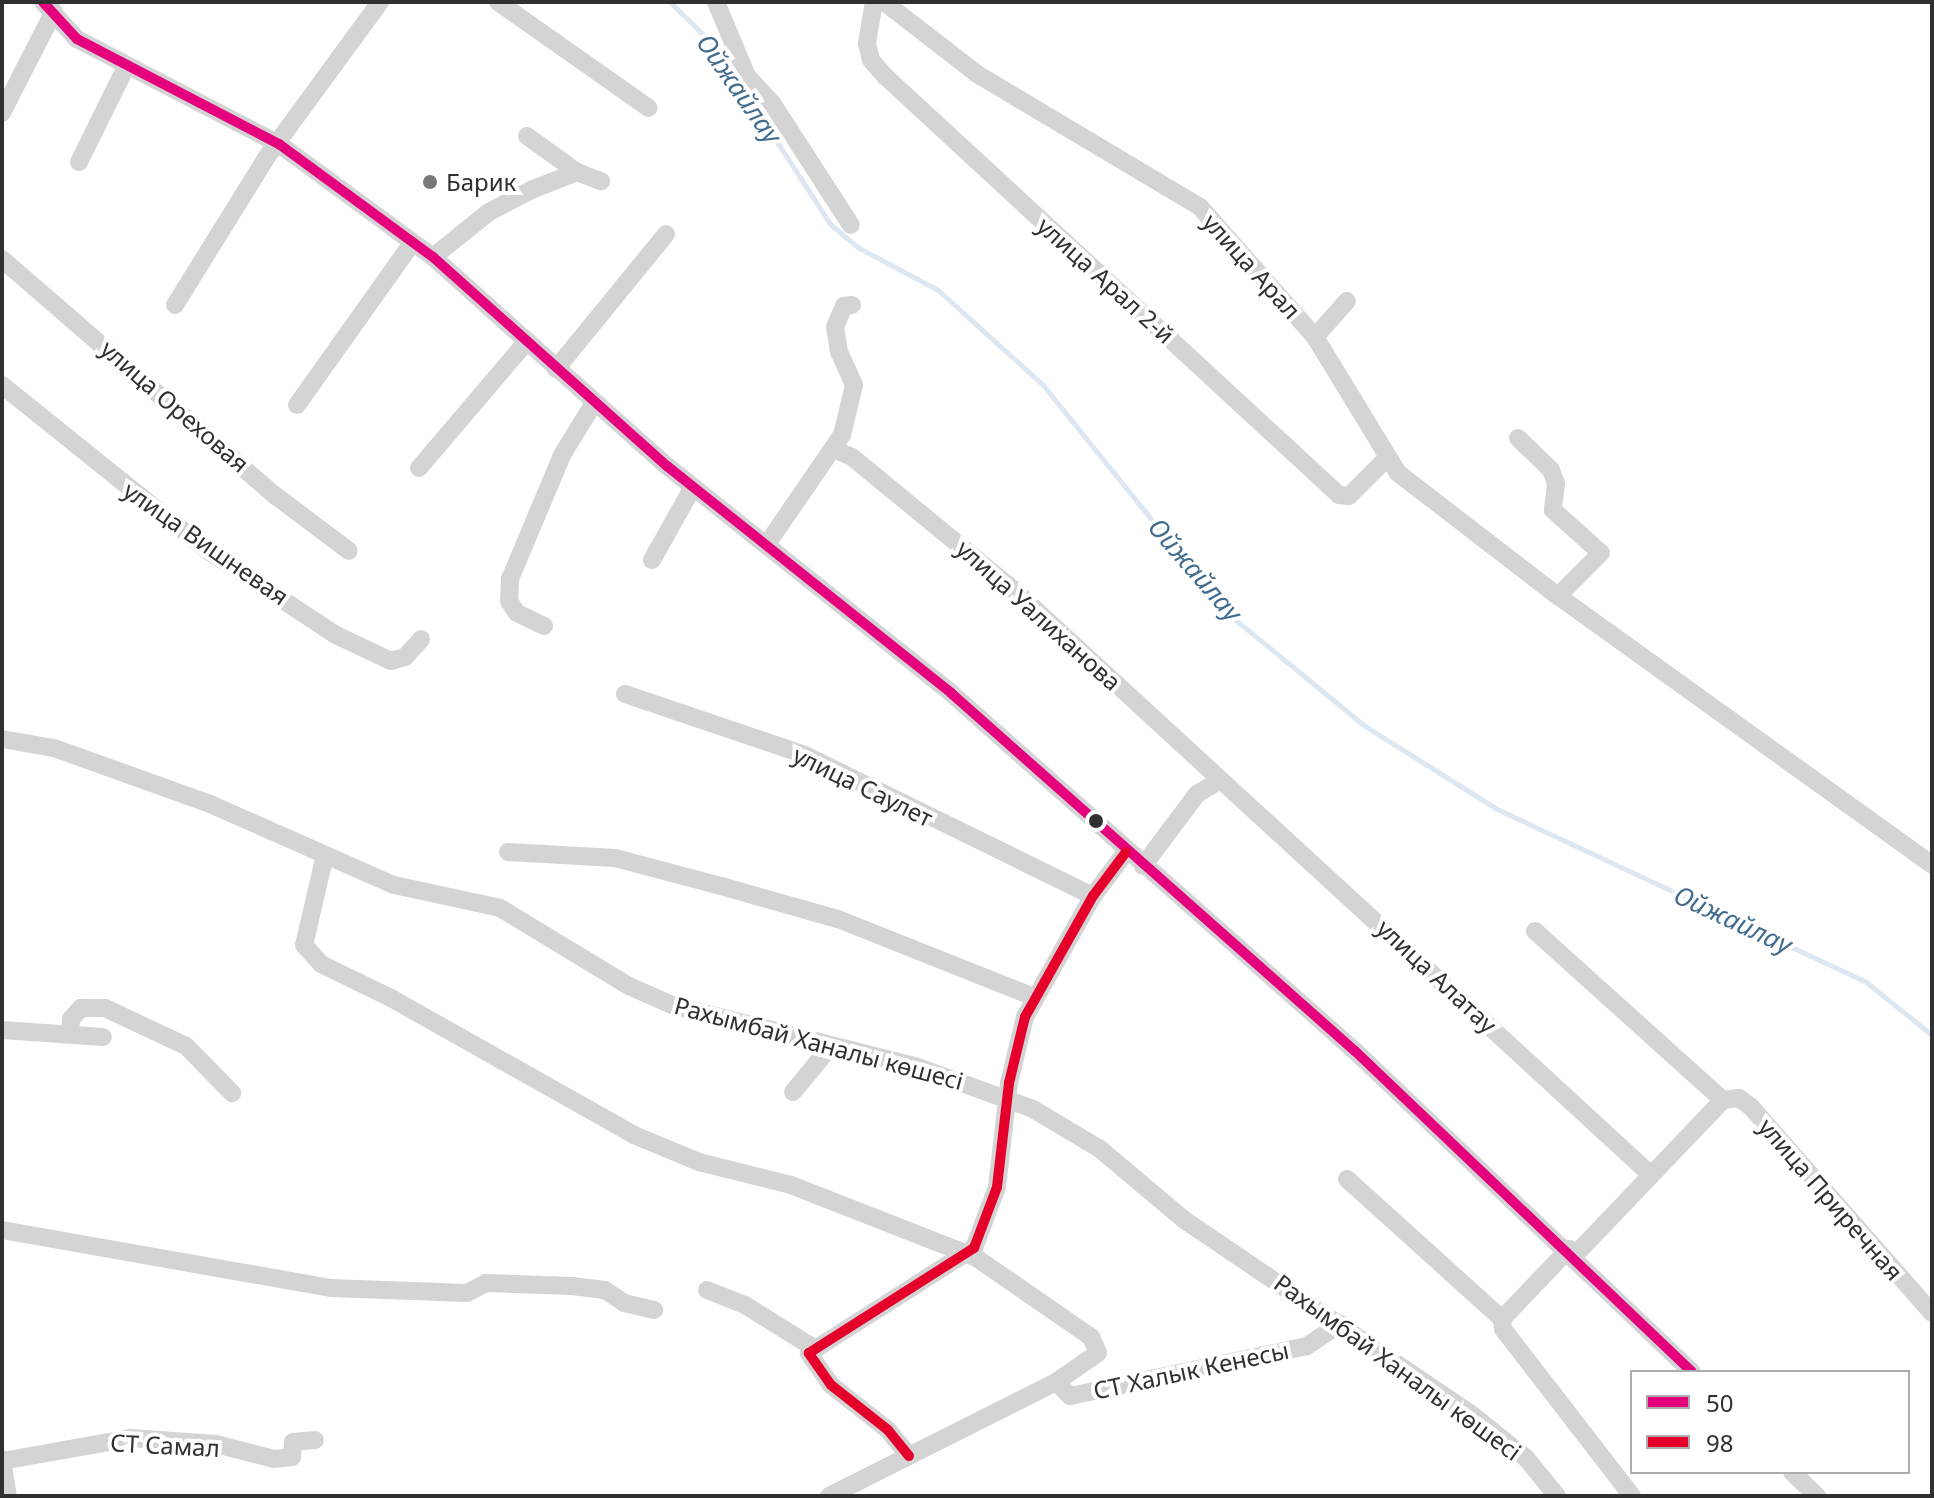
<!DOCTYPE html>
<html>
<head>
<meta charset="utf-8">
<style>
	body { margin:0 }
	#map { position:relative; width:1934px; height:1498px; overflow:hidden; background:#fff; font-family:"Noto Sans",sans-serif }
	div>[style] { position:absolute }
	.stream>* { height:5px; margin:-2.5px; padding:0 2.5px; transform-origin:2.5px; border-radius:2.5px; background:#dce7f1 }
	.minor>* { height:18px; margin:-9px; padding:0 9px; transform-origin:9px; border-radius:9px; background:#d4d4d4 }
	.bus-1>* { height:10px; margin:-5px; padding:0 5px; transform-origin:5px; border-radius:5px; background:#e5007d }
	.bus-2>* { height:10px; margin:-5px; padding:0 5px; transform-origin:5px; border-radius:5px; background:#e4002b }
	.dots>* { width:22px; height:22px; translate:-50% -50%; box-sizing:border-box; border:4px solid #fff; border-radius:50% }
	span { translate:-50% -50%; white-space:nowrap; text-align:center; line-height:1.15; -webkit-text-stroke:8px #fff; paint-order:stroke }
	.poi-label { font-size:24px; color:#303030 }
	.left { translate:0 -50%; text-align:left }
	.street-label { font-size:24px; color:#303030 }
	.water-label { font-size:26px; color:#426c8f; font-style:italic }
	.frame { position:absolute; inset:0; border:4px solid #303030; pointer-events:none }
	.legend { position:absolute; left:1630px; top:1370px; width:280px; height:104px; box-sizing:border-box; background:#fff; border:2px solid #acacac; margin:0; padding:10px 14px; list-style:none; font-size:24px; color:#303030 }
	.legend li { display:flex; align-items:center; gap:16px; height:40px }
	.legend b { width:40px; border:2px solid #acacac }
</style>
</head>
<body>
<div id="map">
	<div class="stream">
		<div style="left:670px;top:2px;width:63px;rotate:44.4deg"></div>
		<div style="left:715px;top:46px;width:212px;rotate:57.1deg"></div>
		<div style="left:830px;top:224px;width:38px;rotate:40deg"></div>
		<div style="left:859px;top:248px;width:89px;rotate:28deg"></div>
		<div style="left:938px;top:290px;width:142px;rotate:42.1deg"></div>
		<div style="left:1043px;top:385px;width:292px;rotate:51.1deg"></div>
		<div style="left:1226px;top:612px;width:180px;rotate:39.4deg"></div>
		<div style="left:1365px;top:726px;width:156px;rotate:32.2deg"></div>
		<div style="left:1497px;top:809px;width:408px;rotate:25.1deg"></div>
		<div style="left:1866px;top:982px;width:85px;rotate:38.8deg"></div>
	</div>
	<div class="minor">
		<div style="left:43px;top:2px;width:50px;rotate:47.4deg"></div>
		<div style="left:77px;top:39px;width:228px;rotate:27.5deg"></div>
		<div style="left:279px;top:144px;width:191px;rotate:36.3deg"></div>
		<div style="left:433px;top:257px;width:314px;rotate:41.8deg"></div>
		<div style="left:667px;top:466px;width:364px;rotate:38.6deg"></div>
		<div style="left:951px;top:693px;width:540px;rotate:41.55deg"></div>
		<div style="left:1355px;top:1051px;width:465px;rotate:43.6deg"></div>
		<div style="left:498px;top:2px;width:184px;rotate:35.1deg"></div>
		<div style="left:716px;top:2px;width:80px;rotate:67.3deg"></div>
		<div style="left:747px;top:76px;width:37px;rotate:47deg"></div>
		<div style="left:772px;top:103px;width:145px;rotate:57.1deg"></div>
		<div style="left:874px;top:2px;width:42px;rotate:99.7deg"></div>
		<div style="left:867px;top:43px;width:17px;rotate:77deg"></div>
		<div style="left:871px;top:60px;width:23px;rotate:49deg"></div>
		<div style="left:886px;top:77px;width:616px;rotate:42.7deg"></div>
		<div style="left:1339px;top:495px;width:10px;rotate:6deg"></div>
		<div style="left:1349px;top:496px;width:55px;rotate:-45deg"></div>
		<div style="left:884px;top:2px;width:118px;rotate:37.7deg"></div>
		<div style="left:977px;top:74px;width:260px;rotate:30.8deg"></div>
		<div style="left:1200px;top:207px;width:174px;rotate:48.5deg"></div>
		<div style="left:1315px;top:337px;width:159px;rotate:58.6deg"></div>
		<div style="left:1398px;top:473px;width:202px;rotate:37.6deg"></div>
		<div style="left:1558px;top:596px;width:461px;rotate:35.7deg"></div>
		<div style="left:2px;top:113px;width:114px;rotate:-63deg"></div>
		<div style="left:527px;top:136px;width:62px;rotate:35.8deg"></div>
		<div style="left:79px;top:162px;width:106px;rotate:-63.7deg"></div>
		<div style="left:433px;top:257px;width:72px;rotate:-38.8deg"></div>
		<div style="left:489px;top:212px;width:47px;rotate:-27.6deg"></div>
		<div style="left:531px;top:190px;width:49px;rotate:-21.4deg"></div>
		<div style="left:577px;top:172px;width:26px;rotate:21deg"></div>
		<div style="left:2px;top:259px;width:362px;rotate:40.9deg"></div>
		<div style="left:276px;top:496px;width:91px;rotate:37deg"></div>
		<div style="left:175px;top:305px;width:173px;rotate:-58.2deg"></div>
		<div style="left:266px;top:158px;width:193px;rotate:-53.8deg"></div>
		<div style="left:1315px;top:337px;width:48px;rotate:-48.4deg"></div>
		<div style="left:556px;top:369px;width:174px;rotate:-50.8deg"></div>
		<div style="left:2px;top:385px;width:267px;rotate:38.8deg"></div>
		<div style="left:210px;top:552px;width:151px;rotate:33.4deg"></div>
		<div style="left:336px;top:635px;width:61px;rotate:25.3deg"></div>
		<div style="left:391px;top:661px;width:15px;rotate:-16deg"></div>
		<div style="left:405px;top:657px;width:24px;rotate:-48deg"></div>
		<div style="left:297px;top:405px;width:199px;rotate:-54.6deg"></div>
		<div style="left:1518px;top:438px;width:46px;rotate:44.1deg"></div>
		<div style="left:1551px;top:470px;width:15px;rotate:70deg"></div>
		<div style="left:1556px;top:484px;width:26px;rotate:97deg"></div>
		<div style="left:1553px;top:510px;width:64px;rotate:41.9deg"></div>
		<div style="left:1601px;top:553px;width:61px;rotate:135deg"></div>
		<div style="left:835px;top:450px;width:18px;rotate:22deg"></div>
		<div style="left:852px;top:457px;width:210px;rotate:39.4deg"></div>
		<div style="left:1014px;top:590px;width:865px;rotate:42.56deg"></div>
		<div style="left:419px;top:468px;width:167px;rotate:-49.6deg"></div>
		<div style="left:767px;top:544px;width:132px;rotate:-55.5deg"></div>
		<div style="left:842px;top:435px;width:51px;rotate:-76.5deg"></div>
		<div style="left:854px;top:385px;width:36px;rotate:-114deg"></div>
		<div style="left:839px;top:352px;width:25px;rotate:-99deg"></div>
		<div style="left:835px;top:327px;width:23px;rotate:-67deg"></div>
		<div style="left:844px;top:306px;width:8px;rotate:-7deg"></div>
		<div style="left:652px;top:560px;width:84px;rotate:-60.7deg"></div>
		<div style="left:544px;top:626px;width:30px;rotate:-154deg"></div>
		<div style="left:517px;top:613px;width:14px;rotate:-124deg"></div>
		<div style="left:509px;top:601px;width:22px;rotate:-87deg"></div>
		<div style="left:510px;top:579px;width:134px;rotate:-67.2deg"></div>
		<div style="left:562px;top:455px;width:61px;rotate:-58.4deg"></div>
		<div style="left:625px;top:694px;width:190px;rotate:18.7deg"></div>
		<div style="left:805px;top:755px;width:321px;rotate:26.1deg"></div>
		<div style="left:2px;top:739px;width:53px;rotate:9.8deg"></div>
		<div style="left:54px;top:748px;width:166px;rotate:19.7deg"></div>
		<div style="left:210px;top:804px;width:201px;rotate:23.8deg"></div>
		<div style="left:394px;top:885px;width:108px;rotate:12.2deg"></div>
		<div style="left:500px;top:908px;width:151px;rotate:31.2deg"></div>
		<div style="left:629px;top:986px;width:47px;rotate:23.8deg"></div>
		<div style="left:672px;top:1005px;width:251px;rotate:14.1deg"></div>
		<div style="left:915px;top:1066px;width:126px;rotate:20deg"></div>
		<div style="left:1033px;top:1109px;width:78px;rotate:30.8deg"></div>
		<div style="left:1100px;top:1149px;width:109px;rotate:40.1deg"></div>
		<div style="left:1183px;top:1219px;width:346px;rotate:34.1deg"></div>
		<div style="left:1470px;top:1413px;width:72px;rotate:38.8deg"></div>
		<div style="left:1526px;top:1458px;width:49px;rotate:50.8deg"></div>
		<div style="left:508px;top:852px;width:107px;rotate:3.2deg"></div>
		<div style="left:615px;top:858px;width:110px;rotate:14.8deg"></div>
		<div style="left:721px;top:886px;width:122px;rotate:15.8deg"></div>
		<div style="left:838px;top:919px;width:211px;rotate:21.7deg"></div>
		<div style="left:325px;top:855px;width:92px;rotate:103.1deg"></div>
		<div style="left:304px;top:945px;width:25px;rotate:48deg"></div>
		<div style="left:321px;top:964px;width:78px;rotate:25.9deg"></div>
		<div style="left:391px;top:998px;width:279px;rotate:29.4deg"></div>
		<div style="left:634px;top:1135px;width:70px;rotate:22.6deg"></div>
		<div style="left:699px;top:1162px;width:95px;rotate:14deg"></div>
		<div style="left:791px;top:1185px;width:198px;rotate:21.4deg"></div>
		<div style="left:975px;top:1257px;width:141px;rotate:34.6deg"></div>
		<div style="left:1091px;top:1337px;width:17px;rotate:66deg"></div>
		<div style="left:1098px;top:1353px;width:51px;rotate:145.4deg"></div>
		<div style="left:1056px;top:1382px;width:254px;rotate:153.3deg"></div>
		<div style="left:1143px;top:866px;width:90px;rotate:-53.1deg"></div>
		<div style="left:1197px;top:794px;width:26px;rotate:-31deg"></div>
		<div style="left:1535px;top:931px;width:253px;rotate:42deg"></div>
		<div style="left:2px;top:1030px;width:101px;rotate:4deg"></div>
		<div style="left:70px;top:1034px;width:15px;rotate:-86deg"></div>
		<div style="left:71px;top:1019px;width:15px;rotate:-48deg"></div>
		<div style="left:81px;top:1008px;width:24px"></div>
		<div style="left:105px;top:1008px;width:89px;rotate:25.1deg"></div>
		<div style="left:186px;top:1046px;width:66px;rotate:45.6deg"></div>
		<div style="left:793px;top:1092px;width:60px;rotate:-50.4deg"></div>
		<div style="left:1723px;top:1100px;width:16px;rotate:-7deg"></div>
		<div style="left:1739px;top:1098px;width:15px;rotate:37deg"></div>
		<div style="left:1751px;top:1107px;width:274px;rotate:48.7deg"></div>
		<div style="left:1347px;top:1179px;width:209px;rotate:42.1deg"></div>
		<div style="left:1502px;top:1319px;width:10px;rotate:84deg"></div>
		<div style="left:1503px;top:1329px;width:211px;rotate:52.3deg"></div>
		<div style="left:2px;top:1230px;width:334px;rotate:10deg"></div>
		<div style="left:331px;top:1288px;width:136px;rotate:2.1deg"></div>
		<div style="left:467px;top:1293px;width:21px;rotate:-28deg"></div>
		<div style="left:486px;top:1283px;width:86px;rotate:2deg"></div>
		<div style="left:572px;top:1286px;width:33px;rotate:7deg"></div>
		<div style="left:605px;top:1290px;width:23px;rotate:34deg"></div>
		<div style="left:624px;top:1303px;width:31px;rotate:13deg"></div>
		<div style="left:1574px;top:1256px;width:216px;rotate:-46.3deg"></div>
		<div style="left:707px;top:1290px;width:41px;rotate:21.5deg"></div>
		<div style="left:745px;top:1305px;width:81px;rotate:31.9deg"></div>
		<div style="left:1502px;top:1319px;width:97px;rotate:-46.3deg"></div>
		<div style="left:1056px;top:1382px;width:20px;rotate:45deg"></div>
		<div style="left:1070px;top:1396px;width:242px;rotate:-11.9deg"></div>
		<div style="left:1307px;top:1346px;width:40px;rotate:-34deg"></div>
		<div style="left:909px;top:1456px;width:33px;rotate:-129deg"></div>
		<div style="left:888px;top:1430px;width:73px;rotate:-141.7deg"></div>
		<div style="left:831px;top:1385px;width:39px;rotate:-125deg"></div>
		<div style="left:809px;top:1353px;width:196px;rotate:-32.5deg"></div>
		<div style="left:974px;top:1248px;width:65px;rotate:-69.3deg"></div>
		<div style="left:997px;top:1187px;width:105px;rotate:-83.4deg"></div>
		<div style="left:1009px;top:1083px;width:68px;rotate:-76.4deg"></div>
		<div style="left:1025px;top:1017px;width:139px;rotate:-60.7deg"></div>
		<div style="left:1093px;top:896px;width:55px;rotate:-53.1deg"></div>
		<div style="left:2px;top:1459px;width:37px;rotate:81deg"></div>
		<div style="left:2px;top:1461px;width:131px;rotate:-10.1deg"></div>
		<div style="left:131px;top:1438px;width:85px;rotate:4deg"></div>
		<div style="left:216px;top:1444px;width:60px;rotate:14.5deg"></div>
		<div style="left:274px;top:1459px;width:18px;rotate:-6deg"></div>
		<div style="left:292px;top:1457px;width:15px;rotate:-86deg"></div>
		<div style="left:293px;top:1442px;width:22px;rotate:-5deg"></div>
		<div style="left:1792px;top:1472px;width:35px;rotate:44deg"></div>
	</div>
	<div class="bus-1">
		<div style="left:43px;top:2px;width:50px;rotate:47.4deg"></div>
		<div style="left:77px;top:39px;width:228px;rotate:27.5deg"></div>
		<div style="left:279px;top:144px;width:191px;rotate:36.3deg"></div>
		<div style="left:433px;top:257px;width:314px;rotate:41.8deg"></div>
		<div style="left:667px;top:466px;width:364px;rotate:38.6deg"></div>
		<div style="left:951px;top:693px;width:540px;rotate:41.55deg"></div>
		<div style="left:1355px;top:1051px;width:465px;rotate:43.6deg"></div>
	</div>
	<div class="bus-2">
		<div style="left:909px;top:1456px;width:33px;rotate:-129deg"></div>
		<div style="left:888px;top:1430px;width:73px;rotate:-141.7deg"></div>
		<div style="left:831px;top:1385px;width:39px;rotate:-125deg"></div>
		<div style="left:809px;top:1353px;width:196px;rotate:-32.5deg"></div>
		<div style="left:974px;top:1248px;width:65px;rotate:-69.3deg"></div>
		<div style="left:997px;top:1187px;width:105px;rotate:-83.4deg"></div>
		<div style="left:1009px;top:1083px;width:68px;rotate:-76.4deg"></div>
		<div style="left:1025px;top:1017px;width:139px;rotate:-60.7deg"></div>
		<div style="left:1093px;top:896px;width:55px;rotate:-53.1deg"></div>
	</div>
	<div class="dots">
		<div style="left:430px;top:182px;background:#787878"></div>
		<div style="left:1096px;top:821px;background:#303030"></div>
	</div>
	<div class="poi-label">
		<span class="left" style="left:446px;top:182px">Барик</span>
	</div>
	<div class="street-label">
		<span style="left:1252px;top:266px;rotate:48deg">улица Арал</span>
		<span style="left:1106px;top:280px;rotate:42deg">улица Арал 2-й</span>
		<span style="left:175px;top:406px;rotate:41deg">улица Ореховая</span>
		<span style="left:206px;top:543px;rotate:35deg">улица Вишневая</span>
		<span style="left:1039px;top:615px;rotate:42deg">улица Уалиханова</span>
		<span style="left:863px;top:786px;rotate:26deg">улица Саулет</span>
		<span style="left:1437px;top:976px;rotate:43deg">улица Алатау</span>
		<span style="left:819px;top:1043px;rotate:15deg">Рахымбай Ханалы көшесі</span>
		<span style="left:1831px;top:1199px;rotate:49deg">улица Приречная</span>
		<span style="left:1398px;top:1367px;rotate:36deg">Рахымбай Ханалы көшесі</span>
		<span style="left:1191px;top:1370px;rotate:-12deg">СТ Халык Кенесы</span>
		<span style="left:165px;top:1445px;rotate:3deg">СТ Самал</span>
	</div>
	<div class="water-label">
		<span style="left:739px;top:89px;rotate:55deg">Ойжайлау</span>
		<span style="left:1195px;top:570px;rotate:49deg">Ойжайлау</span>
		<span style="left:1733px;top:920px;rotate:25deg">Ойжайлау</span>
	</div>
	<div class="frame"></div>
	<ul class="legend">
	<li><b style="height:10px;background:#e5007d"></b>50</li>
	<li><b style="height:10px;background:#e4002b"></b>98</li>
	</ul>
</div>
</body>
</html>
